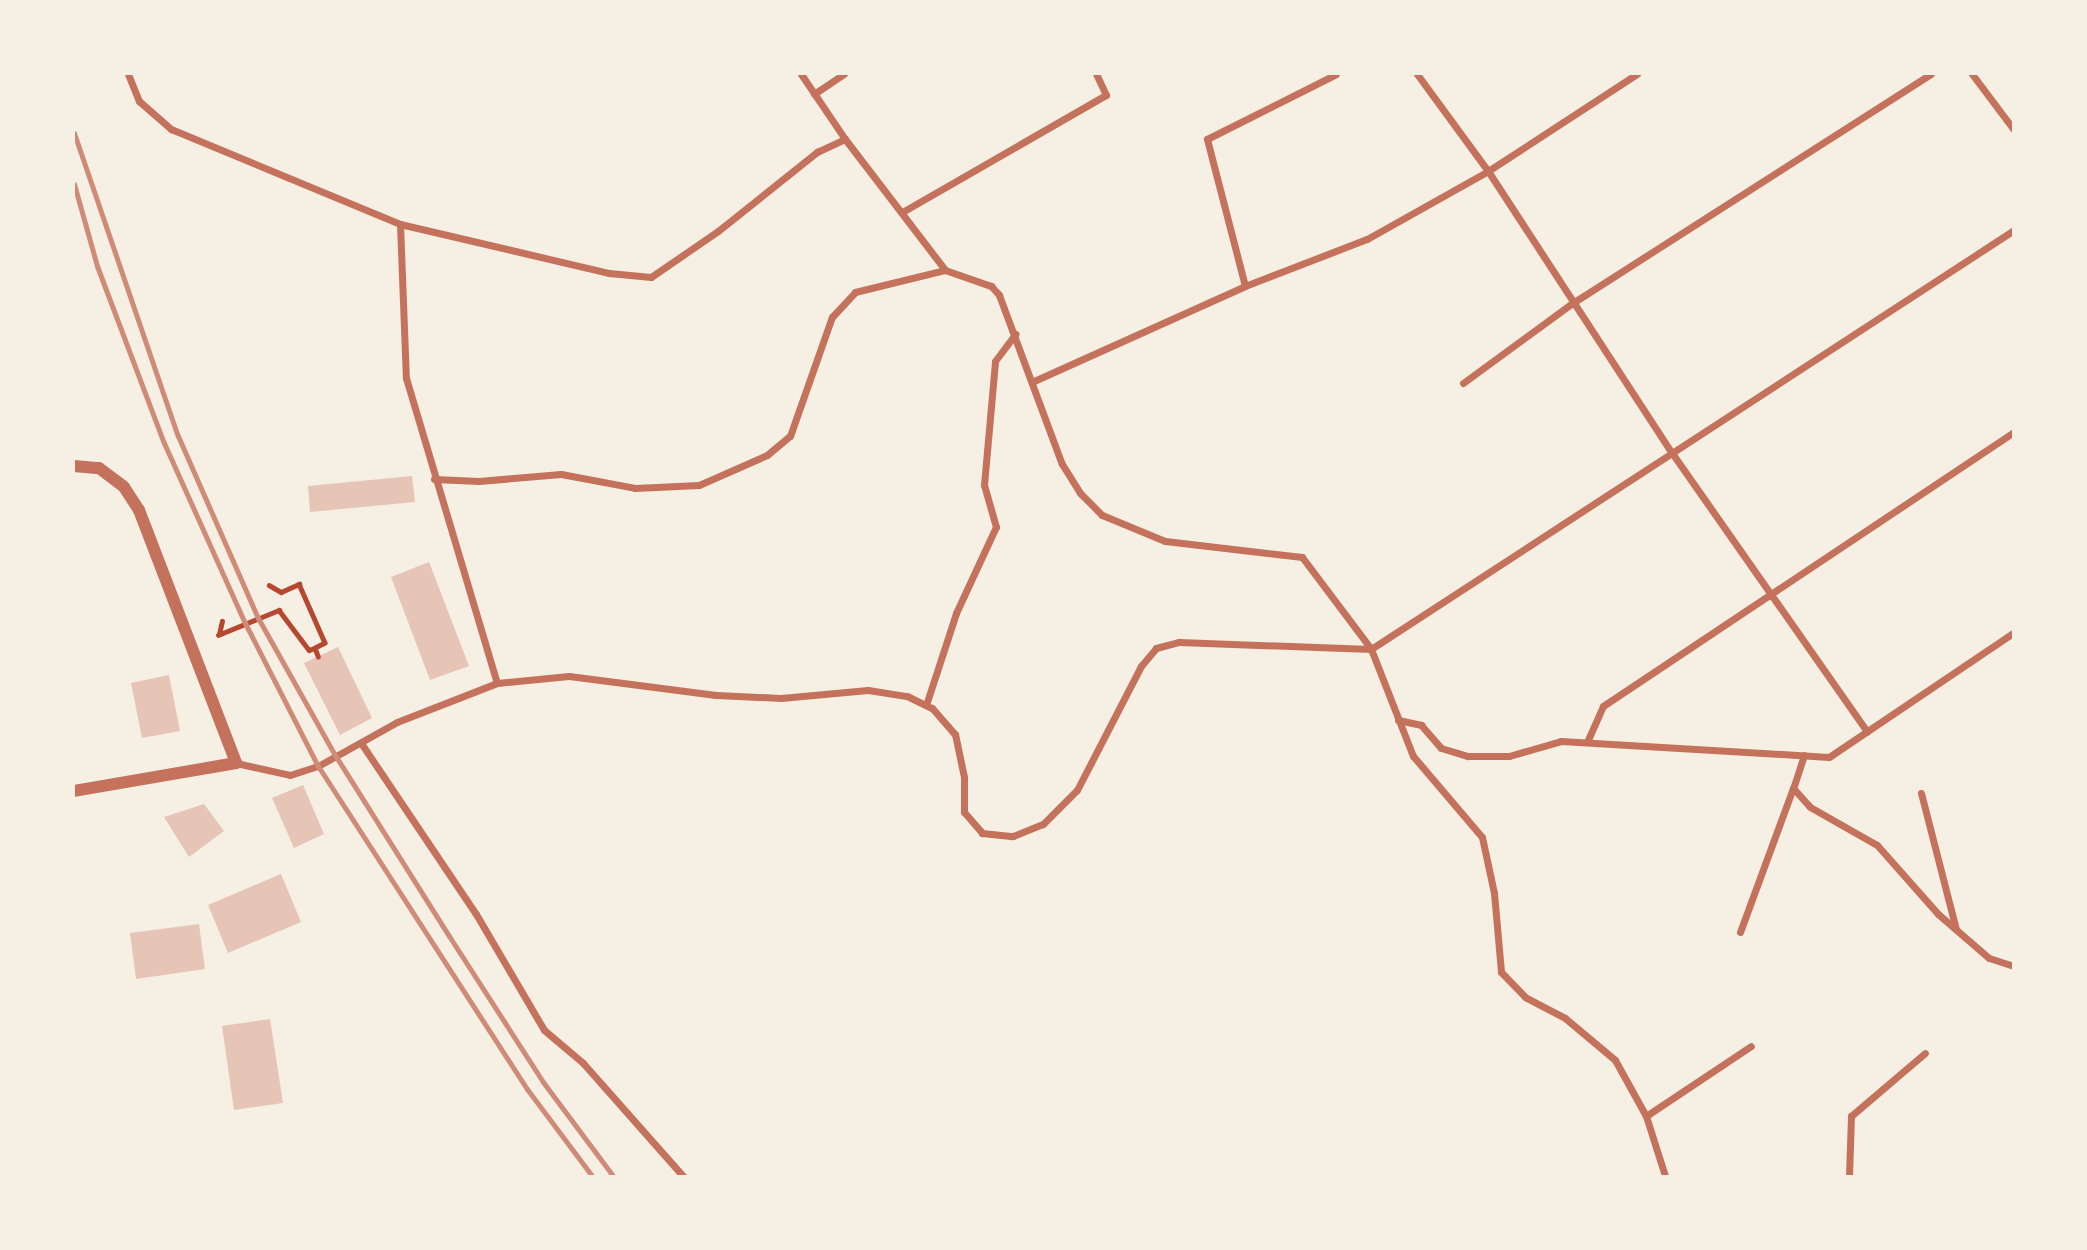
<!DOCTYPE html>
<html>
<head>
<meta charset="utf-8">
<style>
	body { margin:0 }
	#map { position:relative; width:2087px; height:1250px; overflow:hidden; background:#f6efe4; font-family:Karla,sans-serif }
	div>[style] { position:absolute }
	.building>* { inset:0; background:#e6c5b7 }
	.path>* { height:4.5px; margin:-2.25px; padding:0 2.25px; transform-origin:2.25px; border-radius:2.25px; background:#b5482f }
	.minor>* { height:7px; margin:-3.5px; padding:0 3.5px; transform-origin:3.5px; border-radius:3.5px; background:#c5725c }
	.tertiary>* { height:12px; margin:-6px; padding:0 6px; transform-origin:6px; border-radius:6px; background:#c5725c }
	.rail>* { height:5px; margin:-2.5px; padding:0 2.5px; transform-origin:2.5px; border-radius:2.5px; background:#cf8b77 }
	span { translate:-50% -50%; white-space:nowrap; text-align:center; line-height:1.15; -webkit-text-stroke:5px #f6efe4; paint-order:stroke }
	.frame { position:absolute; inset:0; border:75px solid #f6efe4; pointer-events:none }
</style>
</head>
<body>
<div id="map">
	<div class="building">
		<div style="clip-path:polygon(412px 476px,415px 502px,310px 512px,308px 486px)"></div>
		<div style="clip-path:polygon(429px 562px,469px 666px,430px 680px,391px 577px)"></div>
		<div style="clip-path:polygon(338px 647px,372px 718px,340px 735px,304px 663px)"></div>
		<div style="clip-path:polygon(169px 675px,180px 731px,142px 738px,131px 683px)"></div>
		<div style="clip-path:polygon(303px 785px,324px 834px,294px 848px,272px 798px)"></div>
		<div style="clip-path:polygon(204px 804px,224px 831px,189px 857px,164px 817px)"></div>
		<div style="clip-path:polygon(281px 874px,301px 922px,228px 953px,208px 905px)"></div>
		<div style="clip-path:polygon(199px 924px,205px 969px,136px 979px,130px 933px)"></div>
		<div style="clip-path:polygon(270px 1019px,283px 1103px,234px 1110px,222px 1026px)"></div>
	</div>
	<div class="path">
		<div style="left:269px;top:585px;width:14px;rotate:30deg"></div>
		<div style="left:281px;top:592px;width:20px;rotate:-24deg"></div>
		<div style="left:299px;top:584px;width:64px;rotate:66.2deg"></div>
		<div style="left:325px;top:643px;width:11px;rotate:153deg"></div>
		<div style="left:315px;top:648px;width:9px;rotate:69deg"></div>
		<div style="left:219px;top:634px;width:13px;rotate:-77deg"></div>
		<div style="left:218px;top:635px;width:66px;rotate:-22.3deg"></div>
		<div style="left:279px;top:610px;width:50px;rotate:53.1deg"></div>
		<div style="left:309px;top:650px;width:6px;rotate:-18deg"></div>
	</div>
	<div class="minor">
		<div style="left:128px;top:74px;width:29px;rotate:68deg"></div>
		<div style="left:139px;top:101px;width:43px;rotate:41.2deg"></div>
		<div style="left:171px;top:129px;width:248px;rotate:22.5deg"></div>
		<div style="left:400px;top:224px;width:215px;rotate:13.2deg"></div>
		<div style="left:609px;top:273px;width:42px;rotate:5.4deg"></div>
		<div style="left:651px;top:277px;width:81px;rotate:-34.5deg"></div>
		<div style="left:718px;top:231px;width:127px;rotate:-38.6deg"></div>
		<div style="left:817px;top:152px;width:31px;rotate:-25deg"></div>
		<div style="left:845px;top:139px;width:165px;rotate:52.6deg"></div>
		<div style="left:945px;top:270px;width:49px;rotate:19.2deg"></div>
		<div style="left:991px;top:286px;width:12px;rotate:48deg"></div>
		<div style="left:999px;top:295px;width:180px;rotate:69.6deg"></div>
		<div style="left:1062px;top:464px;width:34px;rotate:58deg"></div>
		<div style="left:1080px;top:493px;width:31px;rotate:45deg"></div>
		<div style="left:1102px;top:515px;width:68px;rotate:22.4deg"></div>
		<div style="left:1165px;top:541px;width:138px;rotate:6.7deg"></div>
		<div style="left:1302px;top:557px;width:115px;rotate:53.1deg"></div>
		<div style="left:1371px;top:649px;width:767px;rotate:-33.09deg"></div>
		<div style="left:801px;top:74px;width:78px;rotate:55.9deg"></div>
		<div style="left:1417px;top:74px;width:120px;rotate:53.8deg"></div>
		<div style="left:1488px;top:171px;width:337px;rotate:56.9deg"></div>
		<div style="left:1672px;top:453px;width:340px;rotate:55deg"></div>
		<div style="left:1972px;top:74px;width:70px;rotate:53.1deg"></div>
		<div style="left:814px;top:94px;width:36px;rotate:-34deg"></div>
		<div style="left:904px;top:211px;width:233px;rotate:-29.9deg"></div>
		<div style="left:1106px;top:95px;width:23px;rotate:-115deg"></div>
		<div style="left:400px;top:224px;width:154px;rotate:87.8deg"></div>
		<div style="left:406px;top:378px;width:318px;rotate:73.4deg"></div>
		<div style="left:1245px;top:286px;width:152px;rotate:-104.5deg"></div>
		<div style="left:1207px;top:139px;width:144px;rotate:-26.7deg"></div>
		<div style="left:1034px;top:381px;width:231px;rotate:-24.2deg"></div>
		<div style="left:1245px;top:286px;width:131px;rotate:-21.1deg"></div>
		<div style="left:1367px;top:239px;width:139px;rotate:-29.3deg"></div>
		<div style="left:1488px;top:171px;width:178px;rotate:-33.1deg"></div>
		<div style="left:1463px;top:383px;width:134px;rotate:-36.2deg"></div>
		<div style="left:1571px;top:304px;width:427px;rotate:-32.6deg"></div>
		<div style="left:434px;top:479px;width:45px;rotate:2.5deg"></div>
		<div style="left:479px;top:481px;width:82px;rotate:-4.9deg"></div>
		<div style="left:561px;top:474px;width:75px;rotate:10.7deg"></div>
		<div style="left:635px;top:488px;width:64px;rotate:-2.7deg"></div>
		<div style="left:699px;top:485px;width:74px;rotate:-23.8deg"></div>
		<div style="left:767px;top:455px;width:30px;rotate:-40deg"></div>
		<div style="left:790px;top:436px;width:126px;rotate:-70.6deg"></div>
		<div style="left:832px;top:317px;width:34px;rotate:-47deg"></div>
		<div style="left:855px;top:292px;width:93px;rotate:-13.7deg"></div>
		<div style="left:926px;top:705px;width:97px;rotate:-71.9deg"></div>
		<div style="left:956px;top:613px;width:95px;rotate:-65.1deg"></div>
		<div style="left:996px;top:527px;width:44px;rotate:-105.9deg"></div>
		<div style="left:984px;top:485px;width:124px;rotate:-84.9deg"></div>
		<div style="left:995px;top:361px;width:34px;rotate:-53deg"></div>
		<div style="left:1398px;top:720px;width:24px;rotate:12deg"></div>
		<div style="left:1421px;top:725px;width:30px;rotate:49deg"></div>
		<div style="left:1441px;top:748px;width:28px;rotate:17deg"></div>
		<div style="left:1468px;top:756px;width:41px"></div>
		<div style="left:1509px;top:756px;width:54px;rotate:-16.1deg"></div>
		<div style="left:1561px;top:741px;width:268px;rotate:3.4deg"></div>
		<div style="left:1829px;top:757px;width:223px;rotate:-34deg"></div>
		<div style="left:1587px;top:742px;width:39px;rotate:-66deg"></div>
		<div style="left:1603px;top:706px;width:494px;rotate:-33.7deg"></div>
		<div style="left:361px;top:743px;width:206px;rotate:56.1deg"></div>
		<div style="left:476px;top:914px;width:134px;rotate:59.6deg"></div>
		<div style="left:544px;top:1030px;width:51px;rotate:40.2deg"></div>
		<div style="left:583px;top:1063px;width:151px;rotate:48.5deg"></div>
		<div style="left:1804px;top:755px;width:35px;rotate:108deg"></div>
		<div style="left:1793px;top:788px;width:25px;rotate:48deg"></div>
		<div style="left:1810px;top:807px;width:77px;rotate:29.6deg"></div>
		<div style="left:1877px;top:845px;width:92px;rotate:48.5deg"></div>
		<div style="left:1938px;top:914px;width:67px;rotate:40.8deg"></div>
		<div style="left:1989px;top:958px;width:26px;rotate:18deg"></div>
		<div style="left:236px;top:763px;width:55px;rotate:12.5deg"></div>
		<div style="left:290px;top:775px;width:29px;rotate:-18deg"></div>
		<div style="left:318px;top:766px;width:90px;rotate:-29.1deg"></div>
		<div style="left:397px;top:722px;width:107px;rotate:-21.3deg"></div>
		<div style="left:497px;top:683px;width:72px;rotate:-5.6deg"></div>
		<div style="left:569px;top:676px;width:148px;rotate:7.4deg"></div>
		<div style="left:716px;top:695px;width:65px;rotate:2.6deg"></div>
		<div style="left:781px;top:698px;width:87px;rotate:-5.3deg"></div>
		<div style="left:868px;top:690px;width:39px;rotate:9deg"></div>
		<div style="left:907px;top:696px;width:28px;rotate:26deg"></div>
		<div style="left:932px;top:708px;width:35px;rotate:49deg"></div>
		<div style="left:955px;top:734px;width:44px;rotate:78.2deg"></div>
		<div style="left:964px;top:777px;width:35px;rotate:90deg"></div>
		<div style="left:964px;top:812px;width:28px;rotate:49deg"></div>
		<div style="left:982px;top:833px;width:31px;rotate:6deg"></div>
		<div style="left:1013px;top:836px;width:32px;rotate:-22deg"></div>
		<div style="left:1043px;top:824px;width:48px;rotate:-45deg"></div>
		<div style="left:1077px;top:790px;width:140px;rotate:-62.7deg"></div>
		<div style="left:1141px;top:666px;width:23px;rotate:-50deg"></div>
		<div style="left:1156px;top:648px;width:24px;rotate:-15deg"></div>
		<div style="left:1179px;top:642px;width:192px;rotate:2.1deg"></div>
		<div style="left:1371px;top:649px;width:115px;rotate:68.6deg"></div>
		<div style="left:1413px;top:756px;width:106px;rotate:49.6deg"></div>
		<div style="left:1482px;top:837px;width:57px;rotate:77.9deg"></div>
		<div style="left:1494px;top:893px;width:79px;rotate:84.9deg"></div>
		<div style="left:1501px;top:972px;width:35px;rotate:46deg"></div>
		<div style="left:1525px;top:997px;width:45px;rotate:27.7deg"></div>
		<div style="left:1565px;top:1018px;width:65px;rotate:40deg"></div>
		<div style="left:1615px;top:1060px;width:64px;rotate:61deg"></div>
		<div style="left:1646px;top:1116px;width:63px;rotate:72.4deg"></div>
		<div style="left:1921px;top:793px;width:140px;rotate:75.6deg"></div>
		<div style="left:1740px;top:932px;width:153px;rotate:-69.8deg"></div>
		<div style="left:1646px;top:1116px;width:126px;rotate:-33.7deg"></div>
		<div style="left:1849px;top:1176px;width:60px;rotate:-88.1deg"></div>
		<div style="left:1851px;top:1116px;width:97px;rotate:-40.4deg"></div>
	</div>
	<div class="tertiary">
		<div style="left:74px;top:466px;width:25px;rotate:5deg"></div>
		<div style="left:99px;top:468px;width:31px;rotate:37deg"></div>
		<div style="left:124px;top:487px;width:27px;rotate:57deg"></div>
		<div style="left:139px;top:510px;width:271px;rotate:69deg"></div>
		<div style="left:236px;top:763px;width:164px;rotate:170.2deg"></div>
	</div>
	<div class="rail">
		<div style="left:74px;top:133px;width:320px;rotate:71.1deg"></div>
		<div style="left:178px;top:436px;width:199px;rotate:66.3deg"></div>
		<div style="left:258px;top:618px;width:157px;rotate:60.7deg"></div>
		<div style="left:335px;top:755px;width:214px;rotate:57.8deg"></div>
		<div style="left:449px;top:936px;width:174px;rotate:57.2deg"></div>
		<div style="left:543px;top:1082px;width:117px;rotate:53.3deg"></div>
		<div style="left:74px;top:184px;width:85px;rotate:74.3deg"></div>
		<div style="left:97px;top:266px;width:189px;rotate:69.3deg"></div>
		<div style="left:164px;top:443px;width:197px;rotate:65.8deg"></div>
		<div style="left:245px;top:623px;width:161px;rotate:63deg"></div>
		<div style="left:318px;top:766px;width:385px;rotate:57.1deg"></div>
		<div style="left:527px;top:1089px;width:109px;rotate:53.2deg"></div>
	</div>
	<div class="frame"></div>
</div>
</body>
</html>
